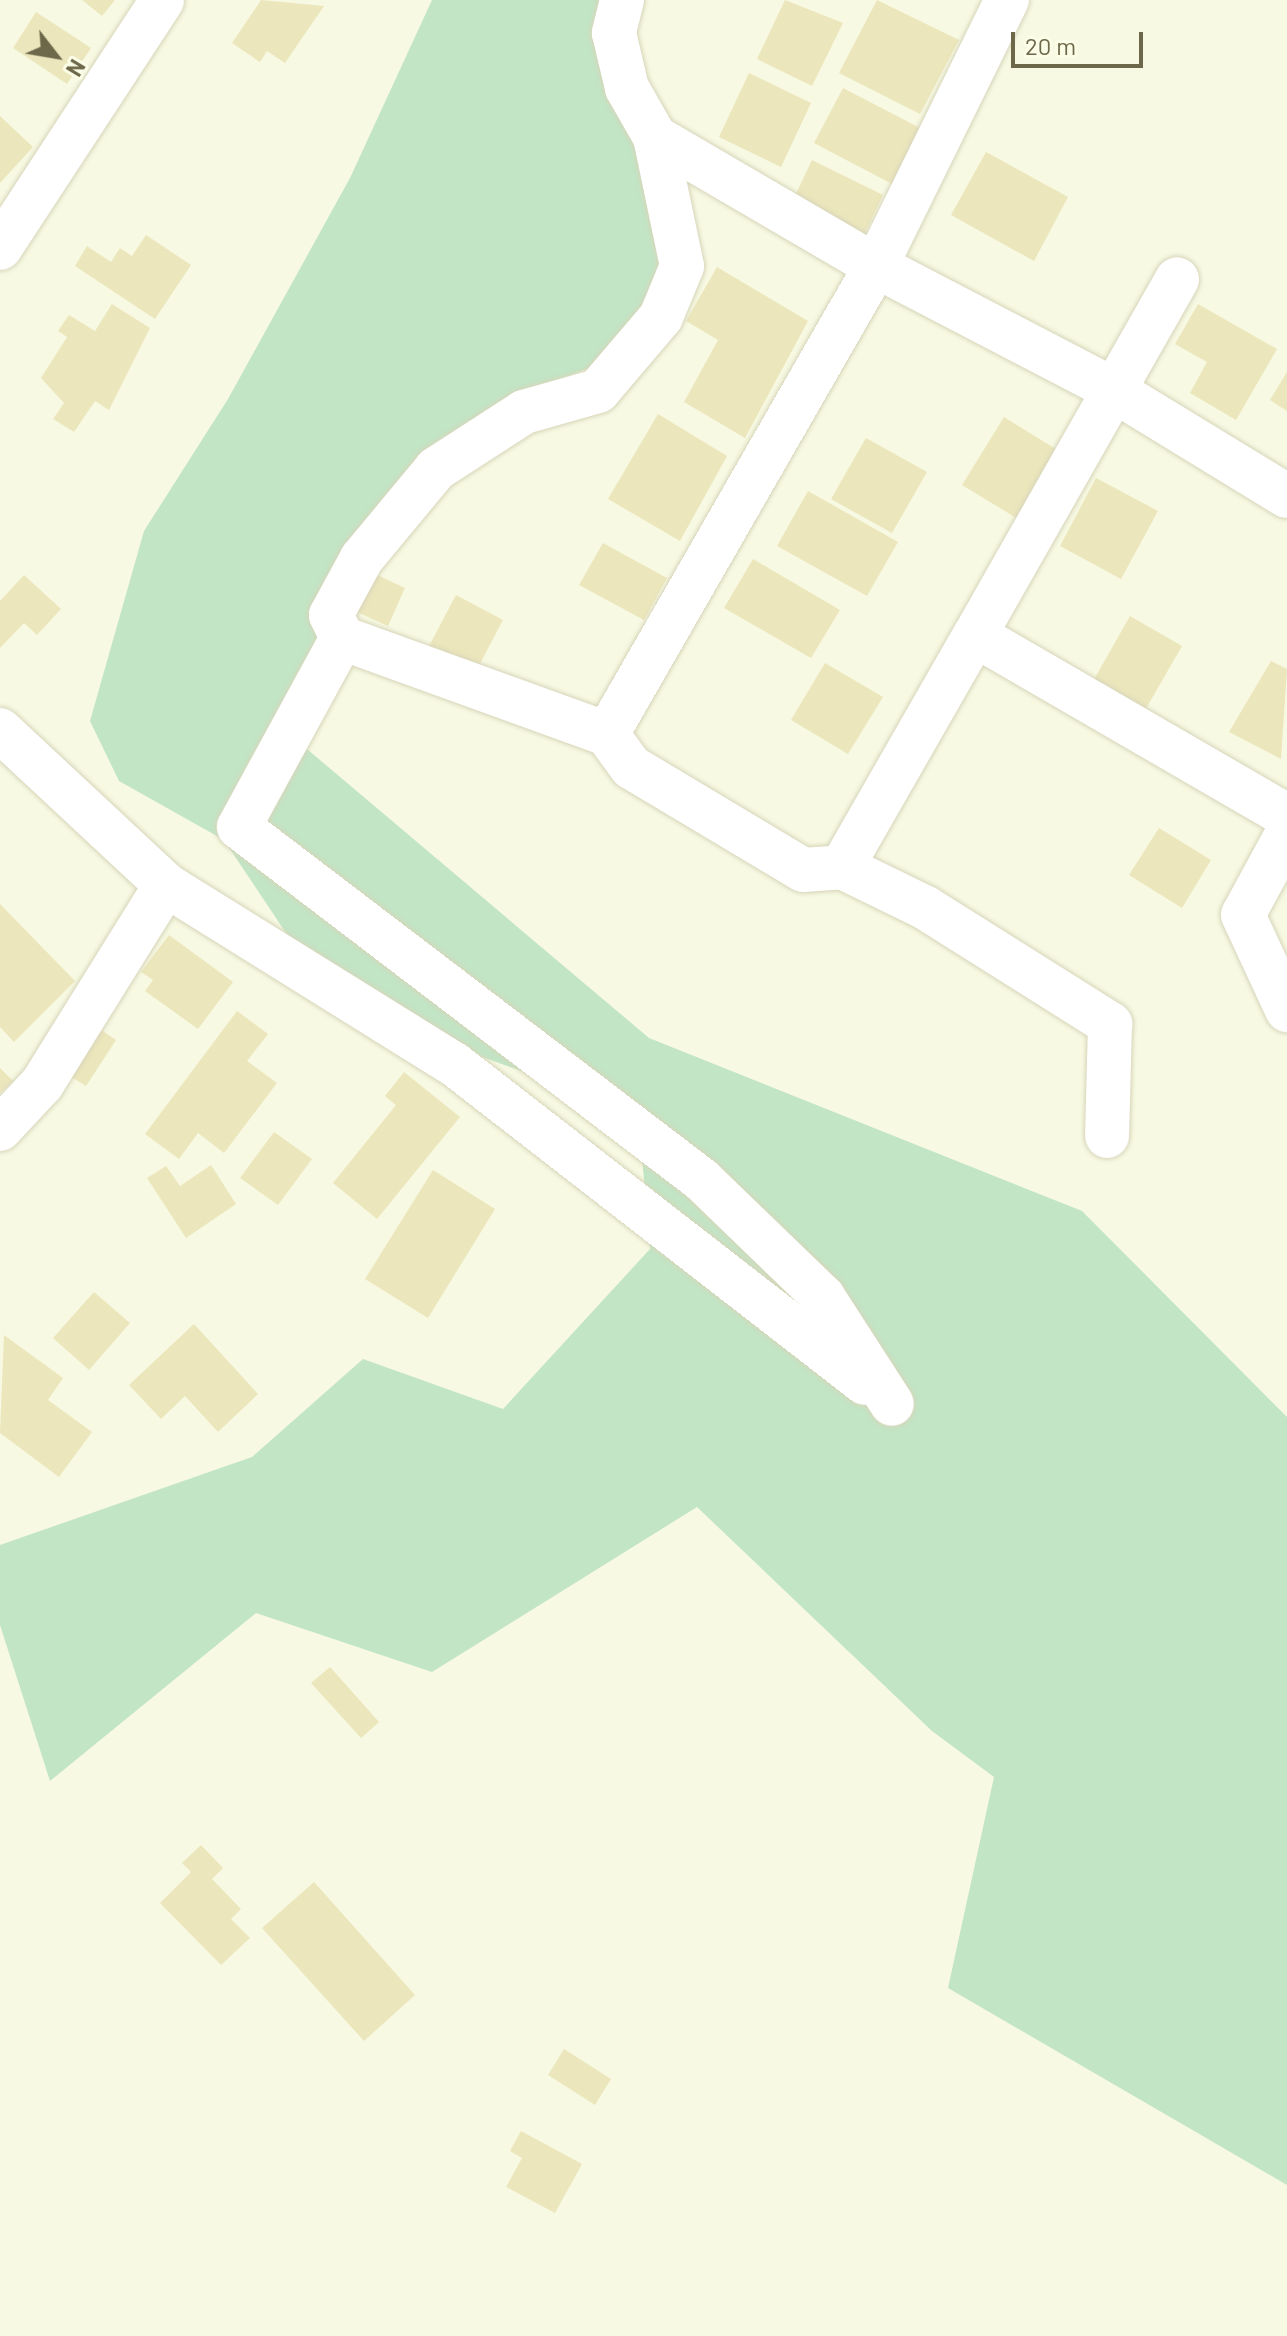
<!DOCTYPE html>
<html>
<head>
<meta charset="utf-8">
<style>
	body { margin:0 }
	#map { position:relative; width:1287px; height:2336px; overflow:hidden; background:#f7f9e2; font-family:Barlow,sans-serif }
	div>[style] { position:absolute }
	.green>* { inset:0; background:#c2e5c5 }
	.building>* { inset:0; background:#ece6bc }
	.roads { filter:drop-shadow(0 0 2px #d7d5ba) drop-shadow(0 0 2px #d7d5ba) }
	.minor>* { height:44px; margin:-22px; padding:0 22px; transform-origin:22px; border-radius:22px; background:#fff }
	span { translate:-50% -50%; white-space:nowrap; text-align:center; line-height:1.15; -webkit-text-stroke:7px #fbfde7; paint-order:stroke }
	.north { position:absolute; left:16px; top:16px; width:80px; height:80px; -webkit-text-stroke:6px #fbfde7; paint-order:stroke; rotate:121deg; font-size:22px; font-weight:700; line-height:32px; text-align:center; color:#6e684b }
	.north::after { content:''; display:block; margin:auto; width:28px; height:36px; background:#6e684b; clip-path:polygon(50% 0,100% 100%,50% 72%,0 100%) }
	.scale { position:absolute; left:1011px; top:32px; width:132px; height:36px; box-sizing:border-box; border:4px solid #6e684b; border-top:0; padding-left:10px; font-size:24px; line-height:28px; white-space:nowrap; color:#6e684b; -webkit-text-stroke:6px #fbfde7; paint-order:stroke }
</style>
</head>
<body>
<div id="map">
	<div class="green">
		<div style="clip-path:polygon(432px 0,622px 0,687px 266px,634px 351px,497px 403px,351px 557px,301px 744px,649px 1038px,1082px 1211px,1287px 1417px,1287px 2185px,948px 1988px,994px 1777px,932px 1731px,697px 1507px,432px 1672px,256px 1613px,50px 1781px,0 1625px,0 1545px,252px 1457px,363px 1359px,503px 1409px,650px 1249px,642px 1157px,538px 1077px,383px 1021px,294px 945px,224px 840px,119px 781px,90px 721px,144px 531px,228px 399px,350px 178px)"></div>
	</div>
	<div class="building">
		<div style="clip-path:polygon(82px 0,115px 0,102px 16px)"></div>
		<div style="clip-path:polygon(261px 0,324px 6px,285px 63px,267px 51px,260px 62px,232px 43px)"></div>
		<div style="clip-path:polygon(785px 0,843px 23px,812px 86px,757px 59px)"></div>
		<div style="clip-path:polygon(877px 0,959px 40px,920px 114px,839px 73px)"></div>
		<div style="clip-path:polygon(36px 12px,91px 48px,67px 84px,13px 48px)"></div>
		<div style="clip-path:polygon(749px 73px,811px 103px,781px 167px,719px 137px)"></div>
		<div style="clip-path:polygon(843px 88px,922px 129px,892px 184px,814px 143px)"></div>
		<div style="clip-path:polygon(0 116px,33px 147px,0 183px)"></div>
		<div style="clip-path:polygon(986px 152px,1068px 197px,1034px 261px,951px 215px)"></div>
		<div style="clip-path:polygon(812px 160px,883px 195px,863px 237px,792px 202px)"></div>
		<div style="clip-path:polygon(146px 235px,191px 265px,155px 319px,75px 266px,87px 246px,111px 262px,120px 248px,132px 256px)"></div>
		<div style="clip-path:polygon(717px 267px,808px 321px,745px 438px,684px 402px,718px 340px,686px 321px)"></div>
		<div style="clip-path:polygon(112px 304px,150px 328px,109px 410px,95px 401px,74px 432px,53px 419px,64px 403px,41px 378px,67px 337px,58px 331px,69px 315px,95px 331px)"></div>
		<div style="clip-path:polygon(1198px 304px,1277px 349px,1236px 420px,1190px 393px,1207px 362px,1175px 344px)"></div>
		<div style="clip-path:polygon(1287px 372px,1287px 411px,1270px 400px)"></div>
		<div style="clip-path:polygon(658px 414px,727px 456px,680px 541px,608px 499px)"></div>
		<div style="clip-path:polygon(1004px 417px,1059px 451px,1018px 519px,962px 485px)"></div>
		<div style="clip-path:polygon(866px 438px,927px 472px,892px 533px,831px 499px)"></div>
		<div style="clip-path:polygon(1096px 478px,1158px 511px,1121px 579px,1060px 546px)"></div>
		<div style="clip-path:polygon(808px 491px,898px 542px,867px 596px,777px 546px)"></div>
		<div style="clip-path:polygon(603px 543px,667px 578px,644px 620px,579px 585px)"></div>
		<div style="clip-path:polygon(753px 559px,840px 610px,811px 658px,724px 608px)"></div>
		<div style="clip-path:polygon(364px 569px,405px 588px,388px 626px,348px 608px)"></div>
		<div style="clip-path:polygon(24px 575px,61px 609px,37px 635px,24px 623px,0 648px,0 601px)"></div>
		<div style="clip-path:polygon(456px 595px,503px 620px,474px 675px,427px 650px)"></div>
		<div style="clip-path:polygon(1130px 616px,1182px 646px,1140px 719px,1088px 690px)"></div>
		<div style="clip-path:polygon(1271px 661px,1287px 669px,1281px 759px,1229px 732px)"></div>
		<div style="clip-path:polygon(825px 663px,883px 697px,848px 754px,791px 720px)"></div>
		<div style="clip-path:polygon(1159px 828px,1211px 860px,1182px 908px,1129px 875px)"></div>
		<div style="clip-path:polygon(0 904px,75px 981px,14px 1042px,0 1027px)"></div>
		<div style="clip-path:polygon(169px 935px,233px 982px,198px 1029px,145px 991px,153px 980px,141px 972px)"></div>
		<div style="clip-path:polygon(237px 1011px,268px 1034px,247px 1061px,277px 1083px,224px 1153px,198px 1133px,179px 1159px,145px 1134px)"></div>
		<div style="clip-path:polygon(100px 1029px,116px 1040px,86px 1086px,70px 1076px)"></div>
		<div style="clip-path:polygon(0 1068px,13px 1081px,0 1093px)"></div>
		<div style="clip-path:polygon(404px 1072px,460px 1117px,377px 1219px,333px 1183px,396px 1105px,385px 1096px)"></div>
		<div style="clip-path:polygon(274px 1132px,312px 1159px,278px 1205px,240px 1178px)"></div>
		<div style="clip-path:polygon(211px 1165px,236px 1204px,186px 1238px,147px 1178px,166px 1166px,180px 1186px)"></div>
		<div style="clip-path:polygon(433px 1170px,495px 1209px,428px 1318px,365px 1279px)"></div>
		<div style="clip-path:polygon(94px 1292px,130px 1323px,89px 1370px,53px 1338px)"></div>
		<div style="clip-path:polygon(194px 1324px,258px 1394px,218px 1432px,185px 1396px,161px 1419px,129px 1385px)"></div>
		<div style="clip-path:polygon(4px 1335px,63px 1378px,48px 1400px,92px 1432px,59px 1477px,0 1433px)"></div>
		<div style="clip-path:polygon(330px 1667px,379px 1722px,361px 1738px,311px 1683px)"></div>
		<div style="clip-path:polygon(201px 1845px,223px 1868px,212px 1879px,241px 1909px,231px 1919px,250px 1938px,221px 1965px,160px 1903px,191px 1872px,182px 1863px)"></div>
		<div style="clip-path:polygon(314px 1882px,415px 1995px,364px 2041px,262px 1928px)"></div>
		<div style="clip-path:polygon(564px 2049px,611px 2079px,595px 2105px,548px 2075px)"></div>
		<div style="clip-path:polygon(521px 2131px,582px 2164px,555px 2213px,506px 2187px,522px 2158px,510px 2151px)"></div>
	</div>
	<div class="roads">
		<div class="minor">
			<div style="left:622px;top:0;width:34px;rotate:104deg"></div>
			<div style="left:614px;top:33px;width:57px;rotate:76.7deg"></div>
			<div style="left:627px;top:88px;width:56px;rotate:60.3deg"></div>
			<div style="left:655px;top:137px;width:132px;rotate:78.2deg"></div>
			<div style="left:682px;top:266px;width:55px;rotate:112.4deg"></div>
			<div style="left:661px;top:317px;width:97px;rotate:130.4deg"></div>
			<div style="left:598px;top:391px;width:77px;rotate:164.2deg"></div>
			<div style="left:524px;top:412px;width:105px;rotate:147.1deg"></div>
			<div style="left:436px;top:469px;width:116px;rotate:129.7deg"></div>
			<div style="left:362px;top:558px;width:65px;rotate:118.5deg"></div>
			<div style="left:331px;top:615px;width:25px;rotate:64deg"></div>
			<div style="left:342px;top:638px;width:215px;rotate:118.6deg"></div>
			<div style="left:239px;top:827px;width:582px;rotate:37.32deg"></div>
			<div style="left:702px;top:1180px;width:168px;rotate:44deg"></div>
			<div style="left:823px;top:1297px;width:127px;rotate:57.2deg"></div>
			<div style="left:655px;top:137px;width:256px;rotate:30.3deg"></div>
			<div style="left:876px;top:266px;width:264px;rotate:27.5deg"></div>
			<div style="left:1110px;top:388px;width:207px;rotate:31.4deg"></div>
			<div style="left:0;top:248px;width:296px;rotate:-56.8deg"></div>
			<div style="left:975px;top:635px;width:409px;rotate:-60.4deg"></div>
			<div style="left:342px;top:638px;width:282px;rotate:19.9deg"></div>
			<div style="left:607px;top:734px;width:41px;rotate:54deg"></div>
			<div style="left:631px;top:767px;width:200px;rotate:30.9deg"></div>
			<div style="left:803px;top:870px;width:39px;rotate:-4deg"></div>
			<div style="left:842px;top:867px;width:267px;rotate:-60.2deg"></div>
			<div style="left:975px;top:635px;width:361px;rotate:30.1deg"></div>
			<div style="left:0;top:730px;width:227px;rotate:43deg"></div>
			<div style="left:166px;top:885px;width:339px;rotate:31.9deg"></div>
			<div style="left:454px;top:1064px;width:520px;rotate:37.82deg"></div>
			<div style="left:607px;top:734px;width:540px;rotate:-60.11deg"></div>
			<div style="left:876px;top:266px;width:297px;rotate:-63.8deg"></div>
			<div style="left:1287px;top:834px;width:92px;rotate:118.5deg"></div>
			<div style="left:1243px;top:915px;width:105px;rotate:65.1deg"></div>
			<div style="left:842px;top:867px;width:93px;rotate:26deg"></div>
			<div style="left:926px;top:908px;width:218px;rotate:32.2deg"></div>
			<div style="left:1110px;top:1024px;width:112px;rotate:91.5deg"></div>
			<div style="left:0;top:1129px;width:62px;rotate:-47deg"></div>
			<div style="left:42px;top:1084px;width:234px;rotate:-58.1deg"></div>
		</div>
	</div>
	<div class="north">N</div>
	<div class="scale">20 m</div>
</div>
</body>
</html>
